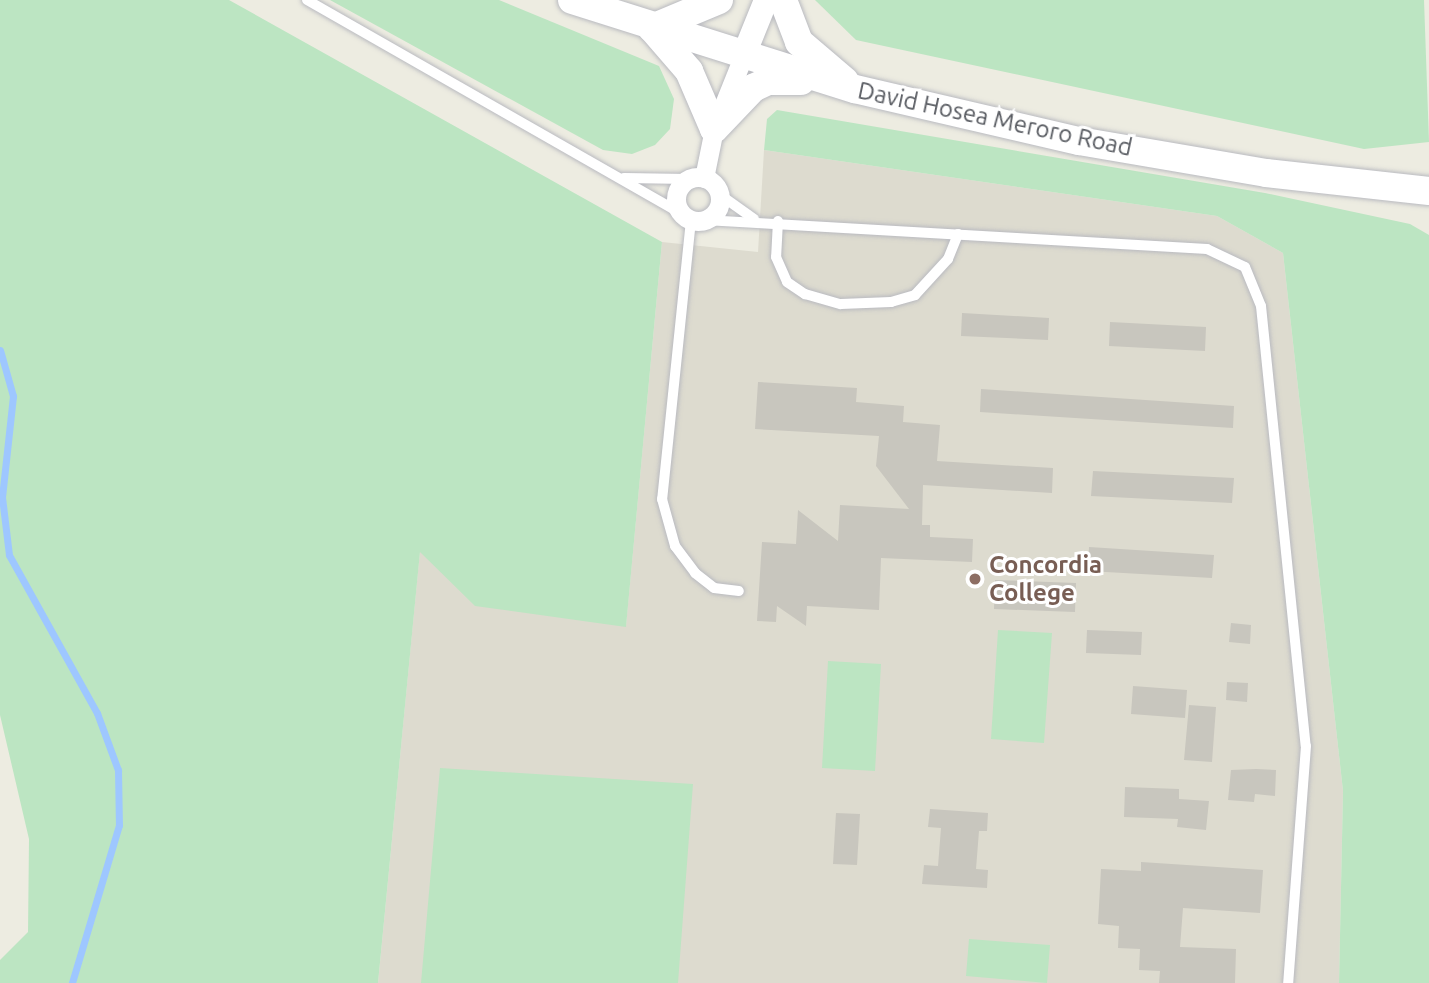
<!DOCTYPE html>
<html>
<head>
<meta charset="utf-8">
<style>
	body { margin:0 }
	#map { position:relative; width:1429px; height:983px; overflow:hidden; background:#edece1; font-family:Ubuntu,sans-serif }
	div>[style] { position:absolute }
	.education>* { inset:0; background:#dddbcf }
	.green>* { inset:0; background:#bce5c2 }
	.stream>* { height:7px; margin:-3.5px; padding:0 3.5px; transform-origin:3.5px; border-radius:3.5px; background:#9ec7ff }
	.building>* { inset:0; background:#c8c6be }
	.roads { filter:drop-shadow(0 0 2px #b9bac0) drop-shadow(0 0 2px #b9bac0) }
	.service>* { height:10px; margin:-5px; padding:0 5px; transform-origin:5px; border-radius:5px; background:#fff }
	.minor>* { height:19px; margin:-9.5px; padding:0 9.5px; transform-origin:9.5px; border-radius:9.5px; background:#fff }
	.minor>.ring { margin:-9.5px; padding:0; box-sizing:content-box; background:none; border:19px solid #fff; border-radius:50% }
	.tertiary>* { height:24px; margin:-12px; padding:0 12px; transform-origin:12px; border-radius:12px; background:#fff }
	.secondary>* { height:28px; margin:-14px; padding:0 14px; transform-origin:14px; border-radius:14px; background:#fff }
	.dots>* { width:19px; height:19px; translate:-50% -50%; box-sizing:border-box; border:4px solid #fff; border-radius:50% }
	span { translate:-50% -50%; white-space:nowrap; text-align:center; line-height:1.15; -webkit-text-stroke:6px #fff; paint-order:stroke }
	.street-label { font-size:24px; color:#595c62 }
	.education-label { font-size:24px; color:#785e54; font-weight:700 }
	.left { translate:0 -50%; text-align:left }
</style>
</head>
<body>
<div id="map">
	<div class="education">
		<div style="clip-path:polygon(764px 150px,1217px 216px,1283px 253px,1343px 791px,1339px 983px,378px 983px,420px 551px,626px 626px,662px 242px,758px 252px)"></div>
	</div>
	<div class="green">
		<div style="clip-path:polygon(0 0,229px 0,662px 242px,626px 627px,475px 606px,420px 552px,378px 983px,0 983px,0 960px,28px 932px,29px 839px,0 715px)"></div>
		<div style="clip-path:polygon(330px 0,499px 0,659px 66px,674px 99px,670px 129px,655px 145px,632px 154px,603px 150px)"></div>
		<div style="clip-path:polygon(815px 0,1424px 0,1429px 142px,1364px 149px,856px 40px)"></div>
		<div style="clip-path:polygon(777px 110px,1265px 193px,1410px 224px,1429px 235px,1429px 983px,1339px 983px,1343px 791px,1283px 253px,1217px 216px,764px 150px,767px 119px)"></div>
		<div style="clip-path:polygon(998px 630px,1052px 633px,1044px 743px,991px 739px)"></div>
		<div style="clip-path:polygon(828px 661px,881px 664px,875px 771px,822px 768px)"></div>
		<div style="clip-path:polygon(440px 768px,693px 784px,678px 983px,421px 983px)"></div>
		<div style="clip-path:polygon(969px 939px,1050px 945px,1047px 983px,966px 976px)"></div>
	</div>
	<div class="stream">
		<div style="left:0;top:350px;width:48px;rotate:74.2deg"></div>
		<div style="left:13px;top:396px;width:102px;rotate:96.2deg"></div>
		<div style="left:2px;top:497px;width:58px;rotate:83.1deg"></div>
		<div style="left:9px;top:555px;width:181px;rotate:60.9deg"></div>
		<div style="left:97px;top:713px;width:61px;rotate:69.8deg"></div>
		<div style="left:118px;top:770px;width:55px;rotate:89deg"></div>
		<div style="left:119px;top:825px;width:165px;rotate:106.6deg"></div>
	</div>
	<div class="building">
		<div style="clip-path:polygon(962px 313px,1049px 318px,1048px 340px,961px 336px)"></div>
		<div style="clip-path:polygon(1110px 322px,1206px 327px,1205px 351px,1109px 346px)"></div>
		<div style="clip-path:polygon(758px 382px,857px 388px,856px 402px,904px 406px,903px 422px,940px 425px,937px 461px,1053px 468px,1052px 493px,923px 485px,922px 525px,930px 525px,930px 537px,973px 539px,972px 562px,881px 558px,879px 610px,807px 606px,806px 626px,777px 606px,776px 622px,757px 621px,762px 542px,796px 544px,798px 510px,838px 541px,840px 505px,909px 509px,876px 466px,879px 436px,755px 429px)"></div>
		<div style="clip-path:polygon(981px 389px,1234px 406px,1233px 428px,980px 412px)"></div>
		<div style="clip-path:polygon(1093px 471px,1234px 478px,1232px 503px,1091px 496px)"></div>
		<div style="clip-path:polygon(1089px 547px,1214px 555px,1212px 578px,1088px 571px)"></div>
		<div style="clip-path:polygon(995px 580px,1076px 583px,1075px 612px,994px 609px)"></div>
		<div style="clip-path:polygon(1231px 623px,1251px 625px,1250px 644px,1229px 642px)"></div>
		<div style="clip-path:polygon(1087px 630px,1142px 632px,1141px 655px,1086px 653px)"></div>
		<div style="clip-path:polygon(1227px 682px,1248px 683px,1247px 702px,1226px 700px)"></div>
		<div style="clip-path:polygon(1133px 686px,1187px 690px,1185px 718px,1131px 714px)"></div>
		<div style="clip-path:polygon(1189px 705px,1216px 707px,1212px 762px,1184px 760px)"></div>
		<div style="clip-path:polygon(1256px 769px,1276px 770px,1275px 796px,1255px 794px,1254px 802px,1228px 800px,1231px 770px)"></div>
		<div style="clip-path:polygon(1125px 787px,1179px 789px,1179px 799px,1209px 801px,1206px 830px,1177px 827px,1178px 819px,1124px 817px)"></div>
		<div style="clip-path:polygon(930px 809px,988px 813px,987px 831px,979px 831px,976px 869px,988px 870px,987px 888px,922px 884px,924px 865px,938px 866px,941px 828px,928px 827px)"></div>
		<div style="clip-path:polygon(836px 813px,860px 814px,857px 865px,833px 864px)"></div>
		<div style="clip-path:polygon(1141px 862px,1263px 870px,1260px 913px,1183px 908px,1180px 947px,1236px 949px,1235px 983px,1159px 983px,1160px 971px,1139px 970px,1140px 949px,1118px 948px,1119px 926px,1098px 924px,1101px 869px,1141px 871px)"></div>
	</div>
	<div class="roads">
		<div class="service">
			<div style="left:307px;top:0;width:432px;rotate:29.7deg"></div>
			<div style="left:624px;top:178px;width:65px;rotate:0.9deg"></div>
			<div style="left:719px;top:194px;width:43px;rotate:35.5deg"></div>
			<div style="left:691px;top:220px;width:281px;rotate:95.9deg"></div>
			<div style="left:662px;top:499px;width:49px;rotate:74.5deg"></div>
			<div style="left:675px;top:546px;width:34px;rotate:53deg"></div>
			<div style="left:695px;top:573px;width:24px;rotate:38deg"></div>
			<div style="left:714px;top:588px;width:25px;rotate:7deg"></div>
			<div style="left:705px;top:220px;width:503px;rotate:3.31deg"></div>
			<div style="left:1207px;top:249px;width:42px;rotate:25.3deg"></div>
			<div style="left:1245px;top:267px;width:42px;rotate:67.7deg"></div>
			<div style="left:1261px;top:306px;width:442px;rotate:84.2deg"></div>
			<div style="left:1306px;top:746px;width:238px;rotate:94.3deg"></div>
			<div style="left:778px;top:221px;width:36px;rotate:93deg"></div>
			<div style="left:776px;top:257px;width:27px;rotate:66deg"></div>
			<div style="left:787px;top:282px;width:22px;rotate:34deg"></div>
			<div style="left:805px;top:294px;width:37px;rotate:16deg"></div>
			<div style="left:841px;top:304px;width:50px;rotate:-2.3deg"></div>
			<div style="left:891px;top:302px;width:25px;rotate:-16deg"></div>
			<div style="left:915px;top:295px;width:49px;rotate:-47.5deg"></div>
			<div style="left:948px;top:259px;width:27px;rotate:-68deg"></div>
		</div>
		<div class="minor">
			<div class="ring" style="left:676px;top:177px;width:25px;height:25px"></div>
			<div style="left:704px;top:178px;width:50px;rotate:-78.5deg"></div>
			<div style="left:714px;top:129px;width:78px;rotate:-68.1deg"></div>
		</div>
		<div class="tertiary">
			<div style="left:743px;top:57px;width:61px;rotate:-68deg"></div>
		</div>
		<div class="secondary">
			<div style="left:572px;top:0;width:297px;rotate:17.5deg"></div>
			<div style="left:855px;top:89px;width:230px;rotate:13.1deg"></div>
			<div style="left:1079px;top:141px;width:190px;rotate:9.7deg"></div>
			<div style="left:1266px;top:173px;width:164px;rotate:6.3deg"></div>
			<div style="left:719px;top:0;width:73px;rotate:157.3deg"></div>
			<div style="left:652px;top:28px;width:57px;rotate:49.3deg"></div>
			<div style="left:689px;top:71px;width:63px;rotate:66.7deg"></div>
			<div style="left:714px;top:129px;width:57px;rotate:-46.4deg"></div>
			<div style="left:753px;top:88px;width:17px;rotate:-25deg"></div>
			<div style="left:768px;top:81px;width:33px"></div>
			<div style="left:783px;top:0;width:45px;rotate:69.1deg"></div>
			<div style="left:799px;top:42px;width:60px;rotate:40.3deg"></div>
		</div>
	</div>
	<div class="dots">
		<div style="left:975px;top:579px;background:#8d6e63"></div>
	</div>
	<div class="street-label">
		<span style="left:995px;top:119px;rotate:12deg">David Hosea Meroro Road</span>
	</div>
	<div class="education-label">
		<span class="left" style="left:989px;top:579px">Concordia<br>College</span>
	</div>
</div>
</body>
</html>
